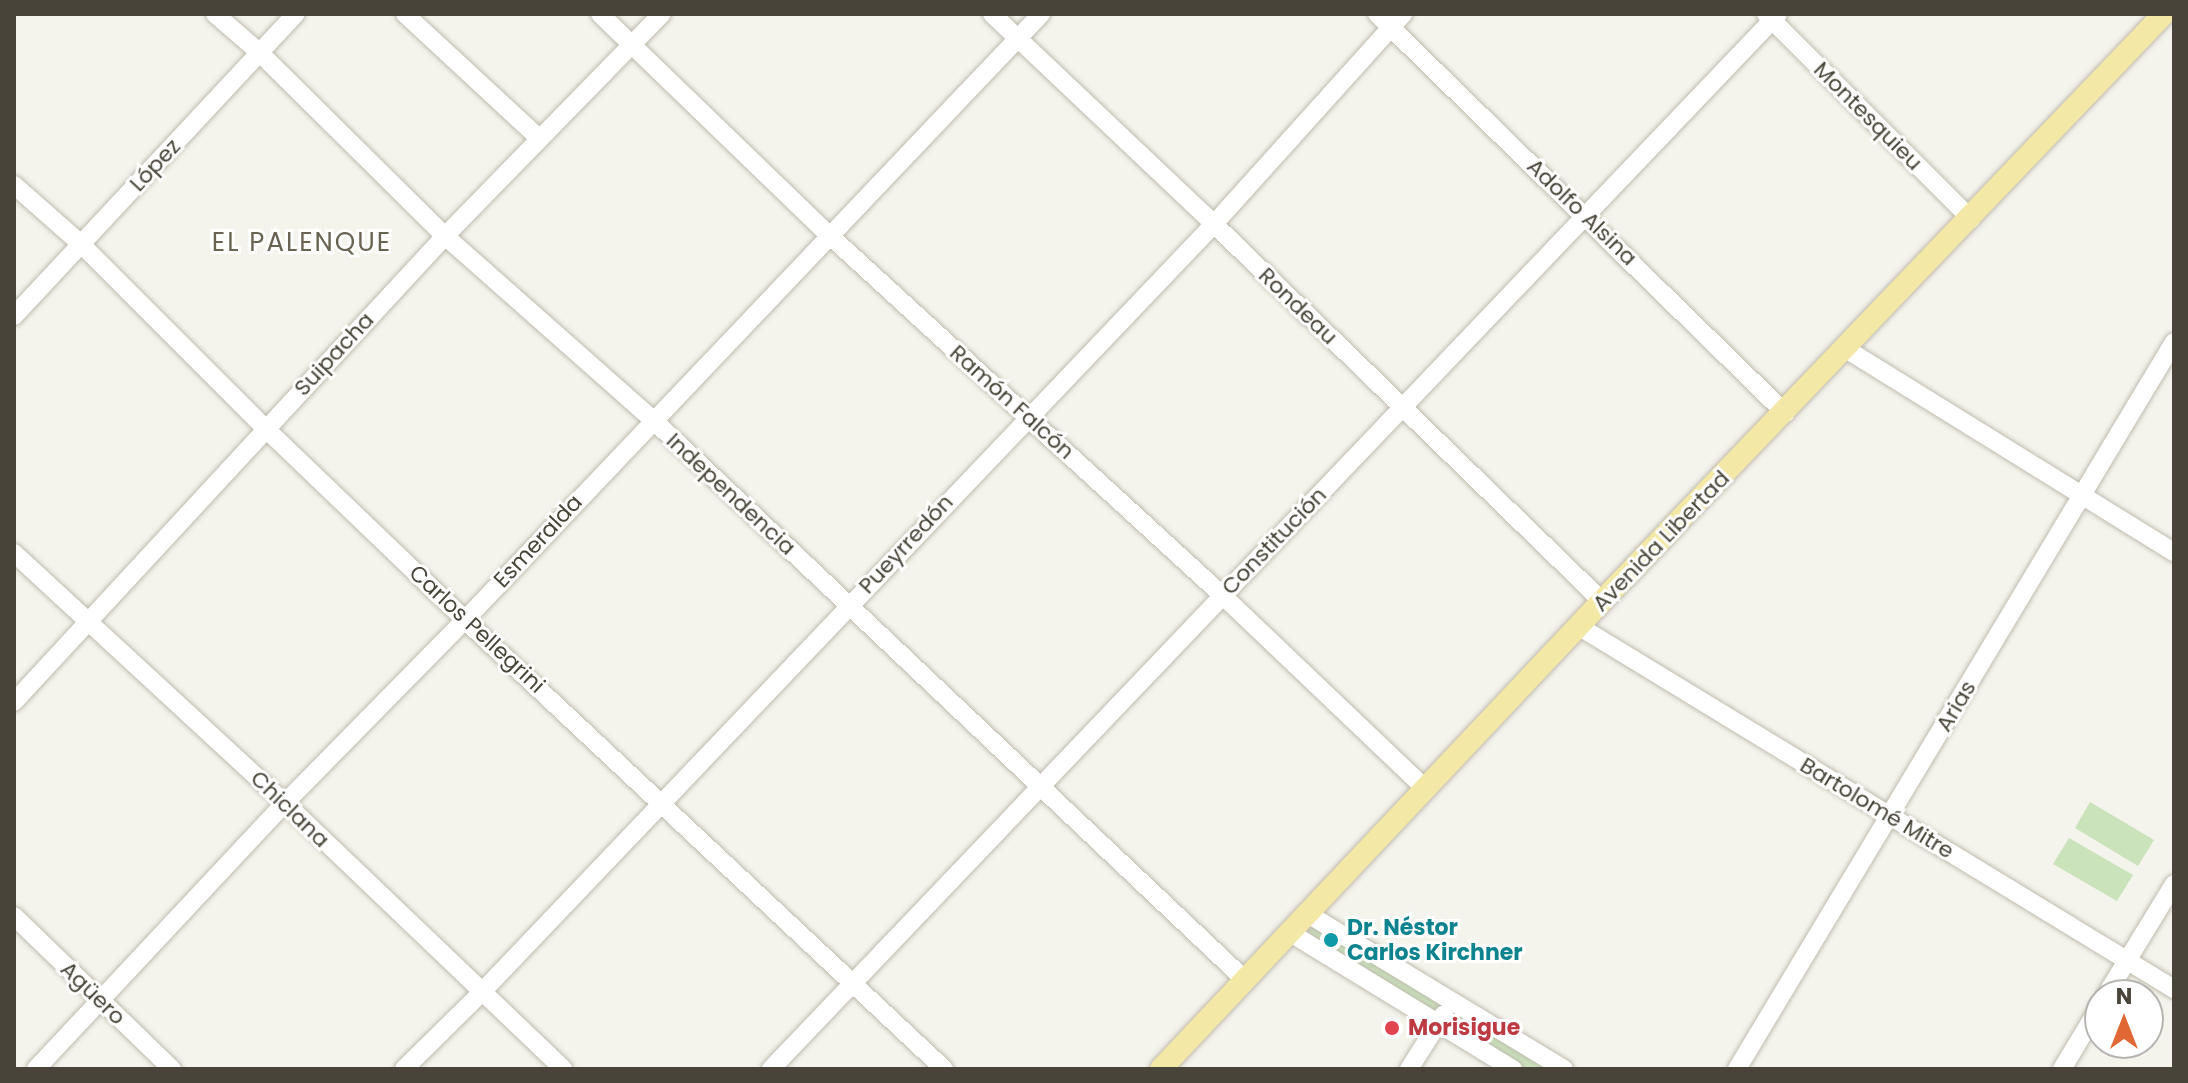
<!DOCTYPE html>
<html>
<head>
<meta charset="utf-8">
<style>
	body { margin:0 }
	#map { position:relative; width:2188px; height:1083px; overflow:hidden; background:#f4f3ec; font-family:Poppins,sans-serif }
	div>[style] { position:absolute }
	.green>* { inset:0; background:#cae3ba }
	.roads { filter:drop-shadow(0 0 2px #bfbbaf) drop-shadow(0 0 2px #bfbbaf) }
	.minor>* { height:18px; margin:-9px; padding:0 9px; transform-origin:9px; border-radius:9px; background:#fff }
	.major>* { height:22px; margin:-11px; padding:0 11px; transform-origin:11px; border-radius:11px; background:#f3e8a6 }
	.dots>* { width:22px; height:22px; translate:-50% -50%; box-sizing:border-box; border:4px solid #fff; border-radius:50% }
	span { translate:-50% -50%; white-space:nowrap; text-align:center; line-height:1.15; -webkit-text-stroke:6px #fff; paint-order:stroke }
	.street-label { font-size:22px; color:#48443a }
	.culture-label { font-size:22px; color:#0d838f; font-weight:700 }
	.left { translate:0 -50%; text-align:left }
	.health-label { font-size:22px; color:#be3a42; font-weight:700 }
	.quarter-label { font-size:26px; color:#696352; letter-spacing:2px }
	.frame { position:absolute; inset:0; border:16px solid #48443a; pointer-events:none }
	.north { position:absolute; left:2084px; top:979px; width:80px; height:80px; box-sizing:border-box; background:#fff; border:2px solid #b6b4b0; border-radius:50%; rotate:0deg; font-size:22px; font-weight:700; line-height:32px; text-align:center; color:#48443a }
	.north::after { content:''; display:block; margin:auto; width:28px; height:36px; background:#e16835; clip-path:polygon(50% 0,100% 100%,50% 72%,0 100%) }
</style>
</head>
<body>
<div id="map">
	<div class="green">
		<div style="clip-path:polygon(2090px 802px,2154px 840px,2138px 866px,2075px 828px)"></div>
		<div style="clip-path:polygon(2069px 838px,2133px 875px,2117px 901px,2053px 864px)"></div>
		<div style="clip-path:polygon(1308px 914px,1564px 1069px,1513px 1069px,1289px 932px)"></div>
	</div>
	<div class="roads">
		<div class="minor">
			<div style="left:215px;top:14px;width:58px;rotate:40.8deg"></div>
			<div style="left:259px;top:52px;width:262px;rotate:44.7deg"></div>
			<div style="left:445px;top:236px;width:276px;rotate:41.5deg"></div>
			<div style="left:652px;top:419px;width:815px;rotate:43.41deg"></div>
			<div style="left:405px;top:14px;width:183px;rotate:42.8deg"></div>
			<div style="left:600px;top:14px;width:317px;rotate:44deg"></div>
			<div style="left:828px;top:234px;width:534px;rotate:42.5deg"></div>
			<div style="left:1222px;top:595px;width:282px;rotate:43.6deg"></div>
			<div style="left:992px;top:14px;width:306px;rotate:43.4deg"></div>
			<div style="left:1214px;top:224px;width:541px;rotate:44.18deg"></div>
			<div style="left:1377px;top:14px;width:571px;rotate:44.36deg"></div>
			<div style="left:1766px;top:14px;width:290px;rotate:45deg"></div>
			<div style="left:14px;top:185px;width:89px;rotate:41.4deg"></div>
			<div style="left:81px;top:244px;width:260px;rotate:45deg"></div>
			<div style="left:265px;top:428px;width:277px;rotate:43.8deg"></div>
			<div style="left:465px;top:620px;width:657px;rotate:43.15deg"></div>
			<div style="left:14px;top:316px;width:413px;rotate:-47deg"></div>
			<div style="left:1846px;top:349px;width:386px;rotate:31.8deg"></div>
			<div style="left:14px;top:553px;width:369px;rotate:42.7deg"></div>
			<div style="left:285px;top:803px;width:385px;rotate:43.7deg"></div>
			<div style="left:1580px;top:627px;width:696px;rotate:31.36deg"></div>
			<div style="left:14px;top:702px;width:635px;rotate:-47.23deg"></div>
			<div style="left:445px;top:236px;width:310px;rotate:-45.7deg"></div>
			<div style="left:1308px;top:914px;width:299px;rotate:31.2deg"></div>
			<div style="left:14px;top:916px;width:220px;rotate:44.1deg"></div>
			<div style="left:1289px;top:932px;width:263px;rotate:31.5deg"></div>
			<div style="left:2106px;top:995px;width:130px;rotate:-58.5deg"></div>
			<div style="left:36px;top:1069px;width:364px;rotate:-46.9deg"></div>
			<div style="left:285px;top:803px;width:257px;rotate:-45.5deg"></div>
			<div style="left:465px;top:620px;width:836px;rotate:-46.45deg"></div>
			<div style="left:404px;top:1069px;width:108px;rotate:-44.6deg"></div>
			<div style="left:481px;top:993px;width:1062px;rotate:-46.37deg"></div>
			<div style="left:1214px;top:224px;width:283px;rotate:-48deg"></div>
			<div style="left:771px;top:1069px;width:1458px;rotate:-46.33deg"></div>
			<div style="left:1409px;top:1069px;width:65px;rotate:-57.5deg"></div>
			<div style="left:1737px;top:1069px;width:848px;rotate:-58.99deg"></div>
			<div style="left:2062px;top:1069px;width:74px;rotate:-58.9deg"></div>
		</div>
		<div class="major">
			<div style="left:1161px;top:1069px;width:643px;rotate:-46.7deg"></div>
			<div style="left:1602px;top:601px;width:813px;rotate:-46.25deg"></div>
		</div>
	</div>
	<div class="dots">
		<div style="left:1331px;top:940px;background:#0f9aa8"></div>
		<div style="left:1392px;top:1028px;background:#e0444e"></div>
	</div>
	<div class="street-label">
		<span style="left:1868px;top:116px;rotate:45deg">Montesquieu</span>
		<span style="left:155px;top:165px;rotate:-47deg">López</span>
		<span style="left:1582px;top:212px;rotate:44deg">Adolfo Alsina</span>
		<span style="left:1298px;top:306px;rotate:44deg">Rondeau</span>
		<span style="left:334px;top:354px;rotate:-47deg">Suipacha</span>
		<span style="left:1012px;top:402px;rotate:42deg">Ramón Falcón</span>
		<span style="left:731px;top:494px;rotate:43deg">Independencia</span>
		<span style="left:538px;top:541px;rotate:-47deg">Esmeralda</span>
		<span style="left:1274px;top:541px;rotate:-46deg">Constitución</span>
		<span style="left:1661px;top:541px;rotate:-46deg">Avenida Libertad</span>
		<span style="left:906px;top:544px;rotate:-47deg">Pueyrredón</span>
		<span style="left:477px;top:629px;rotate:43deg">Carlos Pellegrini</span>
		<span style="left:1956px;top:706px;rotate:-59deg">Arias</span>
		<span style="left:1877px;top:808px;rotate:31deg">Bartolomé Mitre</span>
		<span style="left:290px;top:809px;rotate:44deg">Chiclana</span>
		<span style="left:93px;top:993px;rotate:44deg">Agüero</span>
	</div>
	<div class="culture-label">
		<span class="left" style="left:1347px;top:940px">Dr. Néstor<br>Carlos Kirchner</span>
	</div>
	<div class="health-label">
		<span class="left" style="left:1408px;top:1028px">Morisigue</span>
	</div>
	<div class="quarter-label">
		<span style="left:302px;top:243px">EL PALENQUE</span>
	</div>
	<div class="frame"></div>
	<div class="north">N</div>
</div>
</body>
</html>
